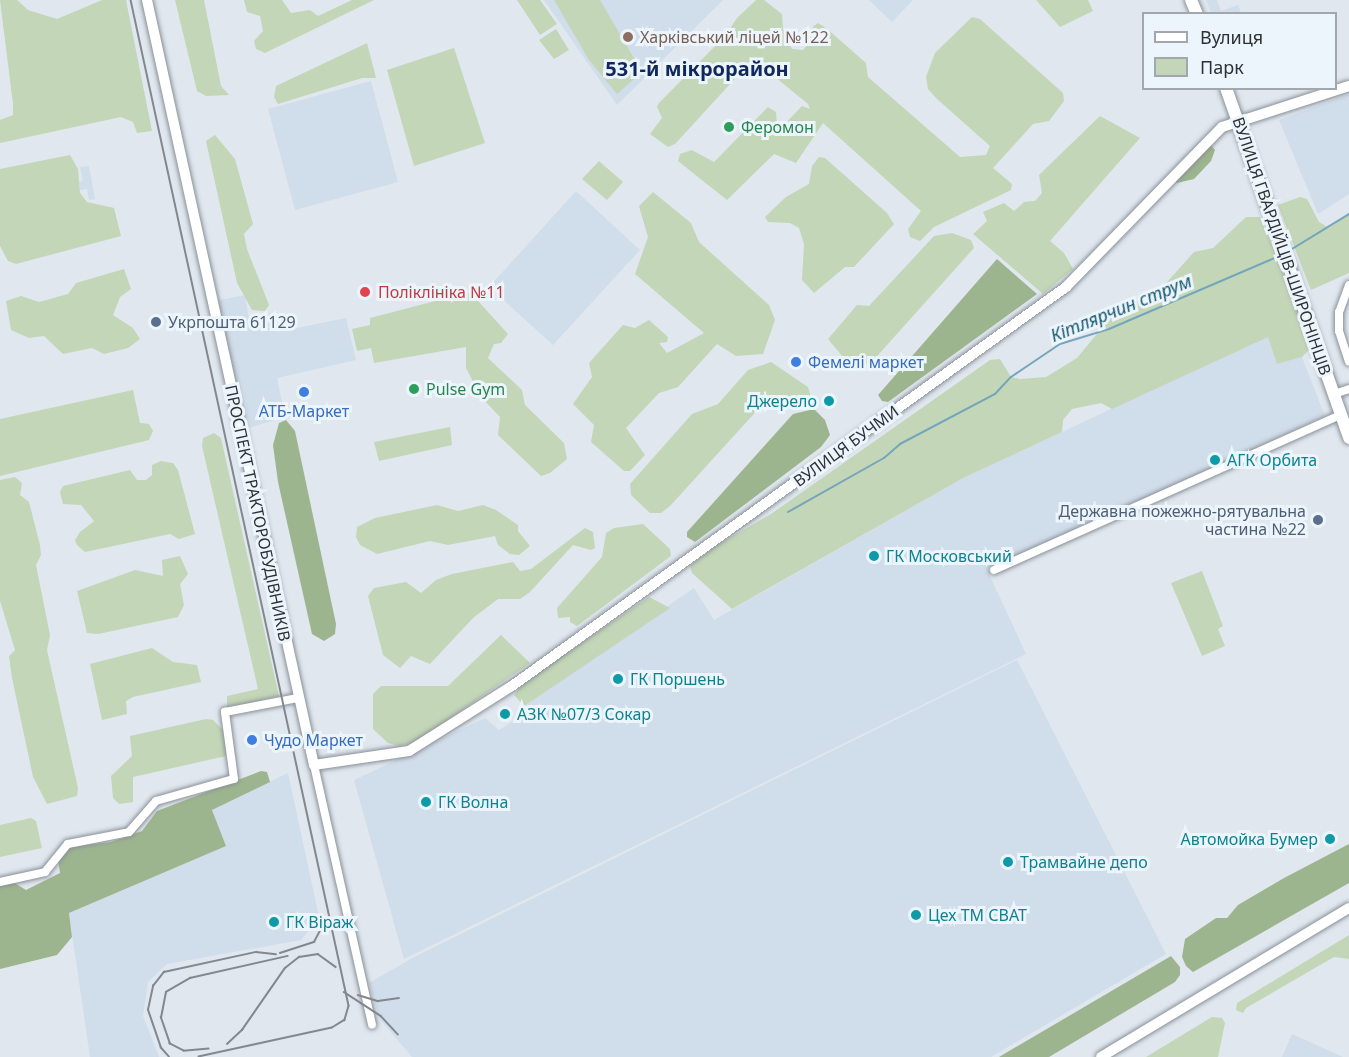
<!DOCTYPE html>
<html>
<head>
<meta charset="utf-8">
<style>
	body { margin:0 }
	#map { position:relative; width:1349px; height:1057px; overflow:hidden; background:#e0e7ef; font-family:"Noto Sans",sans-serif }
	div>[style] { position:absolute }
	.built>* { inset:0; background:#d0ddea }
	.green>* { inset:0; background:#c3d6b7 }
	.forest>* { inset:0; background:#9db58e }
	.stream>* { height:2px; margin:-1px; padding:0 1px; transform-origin:1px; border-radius:1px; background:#74a5ba }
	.roads { filter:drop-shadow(0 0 2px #8a9097) drop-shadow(0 0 2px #8a9097) }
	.minor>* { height:8px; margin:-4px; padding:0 4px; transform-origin:4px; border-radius:4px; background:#fff }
	.tertiary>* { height:10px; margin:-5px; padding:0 5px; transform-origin:5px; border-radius:5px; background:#fff }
	.secondary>* { height:12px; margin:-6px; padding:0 6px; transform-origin:6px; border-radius:6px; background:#fff }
	.tram>* { height:1.5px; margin:-0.75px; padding:0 0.75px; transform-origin:0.75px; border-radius:0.75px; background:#83888e }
	.dots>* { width:16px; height:16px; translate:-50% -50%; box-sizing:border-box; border:3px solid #edf5fc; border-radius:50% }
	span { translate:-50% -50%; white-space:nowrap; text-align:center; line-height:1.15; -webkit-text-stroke:6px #edf5fc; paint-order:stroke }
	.education-label { font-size:16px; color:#785e54 }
	.left { translate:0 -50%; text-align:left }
	.leisure-label { font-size:16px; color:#27864d }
	.street-label { font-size:16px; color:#2e3134 }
	.health-label { font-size:16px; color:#be3a42 }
	.service-label { font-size:16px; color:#4e5e75 }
	.right { translate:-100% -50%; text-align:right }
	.shop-label { font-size:16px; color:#366cbe }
	.culture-label { font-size:16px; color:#0d838f }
	.water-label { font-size:18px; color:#195870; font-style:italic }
	.quarter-label { font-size:20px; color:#10285d; font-weight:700 }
	.legend { position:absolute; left:1142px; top:12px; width:195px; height:78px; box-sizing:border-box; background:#edf5fc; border:2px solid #a1a7ac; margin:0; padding:8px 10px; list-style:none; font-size:18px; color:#2e3134 }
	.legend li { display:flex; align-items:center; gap:12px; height:30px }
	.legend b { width:30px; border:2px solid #a1a7ac }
</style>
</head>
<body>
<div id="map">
	<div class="built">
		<div style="clip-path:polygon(544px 0,723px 0,617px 105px)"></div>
		<div style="clip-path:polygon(869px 0,913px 0,892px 22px)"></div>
		<div style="clip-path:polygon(1206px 0,1217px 0,1221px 11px,1238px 5px,1241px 13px,1211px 13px)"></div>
		<div style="clip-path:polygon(371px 81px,398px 182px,295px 210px,268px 109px)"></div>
		<div style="clip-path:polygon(1349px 94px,1349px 194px,1318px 214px,1279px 120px)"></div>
		<div style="clip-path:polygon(89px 166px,95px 199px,89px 200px,87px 189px,80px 190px,79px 182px,83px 181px,80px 167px)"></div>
		<div style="clip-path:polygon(576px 191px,640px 250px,553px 345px,489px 287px)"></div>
		<div style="clip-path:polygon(245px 295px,249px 319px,271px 313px,277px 332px,346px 318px,356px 360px,277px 378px,285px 417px,248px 428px,216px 301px)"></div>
		<div style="clip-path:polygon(1268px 336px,1277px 364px,1302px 357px,1325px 416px,989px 574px,1026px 654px,404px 959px,354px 780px,485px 718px,499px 730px,521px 716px,524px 706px,694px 588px,714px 620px,965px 477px)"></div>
		<div style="clip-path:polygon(1017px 660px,1166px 954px,991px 1057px,412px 1057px,379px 1018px,369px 983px,416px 956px)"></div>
		<div style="clip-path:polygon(288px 773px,319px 917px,301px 940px,167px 964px,148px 982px,143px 1016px,159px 1057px,90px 1057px,69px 913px,226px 846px,212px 810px)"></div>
		<div style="clip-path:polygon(1292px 1034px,1343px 1057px,1282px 1057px)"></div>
	</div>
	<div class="green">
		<div style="clip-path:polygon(0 0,17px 0,28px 10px,57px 19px,102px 0,126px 0,152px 131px,137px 133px,133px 122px,121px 117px,0 143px,0 120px,13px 115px,13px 104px)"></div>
		<div style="clip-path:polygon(175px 0,204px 0,221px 86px,229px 95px,206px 96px,197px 91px)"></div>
		<div style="clip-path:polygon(244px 0,282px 0,291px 13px,310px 10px,318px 16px,352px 0,374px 0,265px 53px,256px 49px,254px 41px,263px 31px,260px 16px,247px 12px)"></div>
		<div style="clip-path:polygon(517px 0,540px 0,557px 24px,540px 35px)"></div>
		<div style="clip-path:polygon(554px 0,600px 0,642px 72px,617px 94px,589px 60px)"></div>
		<div style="clip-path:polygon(756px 0,764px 0,782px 14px,783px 29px,792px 49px,803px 50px,810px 42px,807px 33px,814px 26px,818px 23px,826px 28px,866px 63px,868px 77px,960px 157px,986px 155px,990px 146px,936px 98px,928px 89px,926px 77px,935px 53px,972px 17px,980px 19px,1063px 93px,1064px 101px,1049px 121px,1033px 124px,993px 168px,1012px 184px,1011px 190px,934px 227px,920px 241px,910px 237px,908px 229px,921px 211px,823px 123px,796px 163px,774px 154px,727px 200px,678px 161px,680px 154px,692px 150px,714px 162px,768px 107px,776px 112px,777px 126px,782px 127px,802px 106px,810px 109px,808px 104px,753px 59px,675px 144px,668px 147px,650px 134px,662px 118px,657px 107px,659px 103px,723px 38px,732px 35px,731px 27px,737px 18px)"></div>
		<div style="clip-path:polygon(1036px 0,1088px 0,1093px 11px,1060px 27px)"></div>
		<div style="clip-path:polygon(556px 29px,569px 50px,554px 59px,539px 40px)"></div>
		<div style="clip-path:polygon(367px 43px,376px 78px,362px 78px,278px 104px,274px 97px,276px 86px)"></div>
		<div style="clip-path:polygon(454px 48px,485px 143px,414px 166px,387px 70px)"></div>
		<div style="clip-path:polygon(1100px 116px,1140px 138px,1050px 241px,1064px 253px,1073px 269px,1043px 294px,973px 234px,987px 221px,983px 212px,1004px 203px,1014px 211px,1024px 202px,1035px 201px,1042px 193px,1039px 175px)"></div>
		<div style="clip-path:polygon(215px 135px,235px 159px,253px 224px,244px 234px,247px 249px,269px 305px,265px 311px,252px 310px,237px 283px,206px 141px)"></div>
		<div style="clip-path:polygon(70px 155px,78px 169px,80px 193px,87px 202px,114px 208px,121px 236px,16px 264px,8px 261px,0 246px,0 169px)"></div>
		<div style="clip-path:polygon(819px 157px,825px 158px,887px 213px,894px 224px,854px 267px,845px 267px,814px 293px,802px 280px,804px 244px,799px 228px,790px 223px,768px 222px,765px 217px,786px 197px,809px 184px,812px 166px)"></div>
		<div style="clip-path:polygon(599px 161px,623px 182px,607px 200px,582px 179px)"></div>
		<div style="clip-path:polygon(653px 192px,691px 223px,699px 242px,769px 305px,775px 320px,763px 354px,736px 356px,717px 344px,678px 387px,659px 393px,626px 428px,645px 455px,630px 471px,624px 471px,591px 442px,594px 425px,573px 404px,592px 377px,589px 363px,623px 325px,635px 328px,649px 320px,668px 337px,667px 342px,659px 343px,667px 353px,704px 333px,635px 274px,648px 237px,639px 206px)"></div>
		<div style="clip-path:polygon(1300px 197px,1307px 199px,1319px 222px,1329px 228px,1349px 214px,1349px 273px,1311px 290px,1278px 205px)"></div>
		<div style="clip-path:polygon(1255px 206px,1271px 242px,1310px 349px,1302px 357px,1277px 364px,1268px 337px,1112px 409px,1101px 403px,1072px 409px,1063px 420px,1062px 432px,965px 477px,732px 609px,692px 573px,690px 566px,712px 548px,771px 514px,990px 360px,1000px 359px,1011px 377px,1020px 379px,1046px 377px,1077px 358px,1116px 311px,1160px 290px,1194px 252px,1213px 248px,1246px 217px,1260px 217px)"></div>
		<div style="clip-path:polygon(952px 233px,971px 240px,974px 248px,870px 364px,847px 362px,828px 339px,857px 305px,869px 306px,934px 236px)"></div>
		<div style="clip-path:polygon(124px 269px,131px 289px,120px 297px,113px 315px,133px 328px,140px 339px,128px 348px,104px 354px,92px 348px,63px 354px,44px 336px,29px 338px,11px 330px,6px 301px,21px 296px,39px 302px,68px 294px,76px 283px)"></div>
		<div style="clip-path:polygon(470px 292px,508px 334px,501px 343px,494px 344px,488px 358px,522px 390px,525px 405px,564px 443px,567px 459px,550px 473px,541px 476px,498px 435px,500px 417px,481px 397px,466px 368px,466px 347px,374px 363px,371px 348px,357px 351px,352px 329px,370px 325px,370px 318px)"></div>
		<div style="clip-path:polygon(771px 362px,808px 387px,811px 398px,791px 406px,771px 395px,670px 506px,661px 513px,650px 513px,631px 495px,630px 484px,692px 414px,718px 404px,748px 370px)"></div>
		<div style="clip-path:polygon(133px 390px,140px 423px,149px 424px,153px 431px,149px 440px,0 476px,0 419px)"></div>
		<div style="clip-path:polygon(450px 427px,452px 445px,379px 461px,374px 442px)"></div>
		<div style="clip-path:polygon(214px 433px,221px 438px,279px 696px,227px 708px,227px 696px,258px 689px,202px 446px,203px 438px)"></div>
		<div style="clip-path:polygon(161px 461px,173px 463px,178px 470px,195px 534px,179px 539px,170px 534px,85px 552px,77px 545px,75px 540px,80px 532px,94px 521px,81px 505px,63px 504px,60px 492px,63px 486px,130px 470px,137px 480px,146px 480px,152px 475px,152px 465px)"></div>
		<div style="clip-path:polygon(15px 477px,22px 483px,20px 495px,29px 502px,40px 545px,41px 555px,36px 565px,50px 635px,47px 650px,78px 788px,77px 796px,47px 804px,33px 777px,12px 678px,9px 656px,15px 650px,0 601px,0 480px)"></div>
		<div style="clip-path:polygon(437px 505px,458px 511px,483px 505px,496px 510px,518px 525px,518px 531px,530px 546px,519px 555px,510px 554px,498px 545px,495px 536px,448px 545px,430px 541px,377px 554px,360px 545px,356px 537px,357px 527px,375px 518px)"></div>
		<div style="clip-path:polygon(643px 524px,670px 549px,671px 556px,577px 626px,570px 622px,570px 617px,558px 618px,557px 608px,602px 557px,606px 533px,614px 528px)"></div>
		<div style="clip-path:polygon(585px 528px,593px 532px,595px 548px,591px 550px,573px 545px,530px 592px,520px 599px,498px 599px,473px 618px,430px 664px,411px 656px,400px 668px,383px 655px,368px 596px,374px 588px,406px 582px,421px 593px,436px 580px,452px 574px,513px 562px,520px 571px,531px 569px)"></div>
		<div style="clip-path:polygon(180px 556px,188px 574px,180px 584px,184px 605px,178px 617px,98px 634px,87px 633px,77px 591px,135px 570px,163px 576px,162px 560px)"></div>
		<div style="clip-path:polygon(1202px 571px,1223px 626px,1218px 629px,1225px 646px,1202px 656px,1171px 583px)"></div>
		<div style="clip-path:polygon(649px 597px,670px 608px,524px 706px,514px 695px,523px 683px)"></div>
		<div style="clip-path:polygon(501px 635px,530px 663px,416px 742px,399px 746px,388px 743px,373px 729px,373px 694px,381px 686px,448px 686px)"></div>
		<div style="clip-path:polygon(152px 648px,173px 662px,197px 665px,201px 682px,133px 697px,126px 701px,127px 714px,102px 720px,90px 664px)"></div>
		<div style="clip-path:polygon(206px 719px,213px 720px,226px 733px,226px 756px,133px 777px,133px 802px,119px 804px,113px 798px,111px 776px,132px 756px,130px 736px)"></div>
		<div style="clip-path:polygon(31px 818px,36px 821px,42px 848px,0 857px,0 825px)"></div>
		<div style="clip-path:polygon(1349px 935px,1349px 959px,1334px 957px,1246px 1008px,1243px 1013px,1236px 1010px,1237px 1003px)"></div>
		<div style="clip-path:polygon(1212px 1017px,1222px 1018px,1225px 1023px,1218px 1057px,1146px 1057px)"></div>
	</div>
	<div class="forest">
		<div style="clip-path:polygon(1210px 144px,1215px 150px,1211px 161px,1194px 179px,1177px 183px,1174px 181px)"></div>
		<div style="clip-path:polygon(997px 259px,1037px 294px,888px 402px,882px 401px,878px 395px)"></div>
		<div style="clip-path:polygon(814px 409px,825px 420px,830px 435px,821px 447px,695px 542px,687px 537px,687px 532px,793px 414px)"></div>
		<div style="clip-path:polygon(286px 420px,295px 431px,336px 624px,335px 634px,324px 641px,312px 634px,278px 482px,273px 445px,279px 423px)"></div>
		<div style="clip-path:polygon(261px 771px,267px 772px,270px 782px,212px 810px,226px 846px,69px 913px,72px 937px,57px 955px,0 969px,0 886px,13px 882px,26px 890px,60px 873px,58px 859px,70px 847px,111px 842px,142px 831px,157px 811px)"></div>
		<div style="clip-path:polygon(1349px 844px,1349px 883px,1193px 972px,1186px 966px,1182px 957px,1185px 939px,1216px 918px,1227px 918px,1238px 905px,1284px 878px)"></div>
		<div style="clip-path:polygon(1171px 956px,1180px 967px,1180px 975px,1175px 982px,1049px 1057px,999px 1057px)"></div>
	</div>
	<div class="stream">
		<div style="left:1287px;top:252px;width:73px;rotate:-31.5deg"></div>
		<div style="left:788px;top:512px;width:110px;rotate:-29.4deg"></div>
		<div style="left:884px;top:458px;width:21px;rotate:-41deg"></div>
		<div style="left:900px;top:444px;width:107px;rotate:-27.8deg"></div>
		<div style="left:995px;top:394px;width:23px;rotate:-47deg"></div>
		<div style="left:1011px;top:377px;width:59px;rotate:-34deg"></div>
		<div style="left:1060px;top:344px;width:51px;rotate:-17deg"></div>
		<div style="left:1109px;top:329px;width:185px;rotate:-23.2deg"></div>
	</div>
	<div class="roads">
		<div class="minor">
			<div style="left:1349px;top:285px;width:29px;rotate:110deg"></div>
			<div style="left:1339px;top:312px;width:19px;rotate:90deg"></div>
			<div style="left:1339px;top:331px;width:32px;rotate:72deg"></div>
			<div style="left:1334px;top:394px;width:16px;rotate:-18deg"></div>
			<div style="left:994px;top:570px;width:380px;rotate:-24.1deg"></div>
			<div style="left:314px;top:765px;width:266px;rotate:77.4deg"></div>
			<div style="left:0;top:882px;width:46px;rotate:-12.5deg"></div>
			<div style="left:45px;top:872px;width:36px;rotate:-51deg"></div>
			<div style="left:68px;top:844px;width:62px;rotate:-11.1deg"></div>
			<div style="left:129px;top:832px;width:41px;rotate:-48.9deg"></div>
			<div style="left:156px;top:801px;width:81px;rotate:-15.8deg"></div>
			<div style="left:234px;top:779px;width:68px;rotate:-97.7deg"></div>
			<div style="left:225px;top:712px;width:74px;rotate:-10.9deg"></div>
		</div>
		<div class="tertiary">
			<div style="left:147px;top:0;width:783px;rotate:77.69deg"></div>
			<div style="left:314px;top:765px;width:96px;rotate:-8.4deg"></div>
			<div style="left:409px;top:751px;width:122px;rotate:-32.3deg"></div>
			<div style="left:512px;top:686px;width:683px;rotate:-35.76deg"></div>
			<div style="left:1066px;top:287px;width:223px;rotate:-45.7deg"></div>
			<div style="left:1222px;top:127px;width:133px;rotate:-17.9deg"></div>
			<div style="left:1101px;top:1057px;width:289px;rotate:-31deg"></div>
		</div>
		<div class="secondary">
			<div style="left:1191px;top:0;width:15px;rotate:67deg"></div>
			<div style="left:1226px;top:88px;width:371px;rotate:70.6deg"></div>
		</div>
	</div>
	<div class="tram">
		<div style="left:131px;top:0;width:1029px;rotate:77.77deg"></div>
		<div style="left:349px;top:1006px;width:15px;rotate:106deg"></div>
		<div style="left:345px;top:1020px;width:15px;rotate:148deg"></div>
		<div style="left:332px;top:1028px;width:136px;rotate:167.7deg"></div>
		<div style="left:280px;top:953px;width:36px;rotate:-18deg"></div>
		<div style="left:314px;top:942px;width:26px;rotate:-62deg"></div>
		<div style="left:344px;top:992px;width:44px;rotate:33deg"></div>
		<div style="left:381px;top:1016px;width:25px;rotate:47deg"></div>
		<div style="left:358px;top:995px;width:21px;rotate:17deg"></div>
		<div style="left:378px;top:1001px;width:21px;rotate:-8deg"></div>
		<div style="left:227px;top:1044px;width:21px;rotate:-43deg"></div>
		<div style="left:242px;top:1030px;width:75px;rotate:-55.3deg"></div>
		<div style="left:285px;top:968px;width:18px;rotate:-38deg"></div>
		<div style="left:299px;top:957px;width:19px;rotate:-9deg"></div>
		<div style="left:318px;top:954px;width:22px;rotate:36deg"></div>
		<div style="left:209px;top:1049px;width:25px;rotate:175deg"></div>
		<div style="left:184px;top:1051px;width:16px;rotate:-153deg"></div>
		<div style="left:170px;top:1044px;width:28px;rotate:-109deg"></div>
		<div style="left:161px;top:1018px;width:26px;rotate:-79deg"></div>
		<div style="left:166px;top:992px;width:28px;rotate:-30deg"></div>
		<div style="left:190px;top:978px;width:100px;rotate:-12.7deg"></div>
		<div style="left:169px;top:1057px;width:12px;rotate:-132deg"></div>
		<div style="left:161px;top:1048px;width:40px;rotate:-108.9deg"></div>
		<div style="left:148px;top:1010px;width:25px;rotate:-78deg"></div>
		<div style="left:153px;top:986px;width:18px;rotate:-52deg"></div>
		<div style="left:164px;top:972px;width:94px;rotate:-12.3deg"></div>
		<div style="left:256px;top:952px;width:20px;rotate:6deg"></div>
	</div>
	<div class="dots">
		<div style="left:628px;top:37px;background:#8d6e63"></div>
		<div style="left:729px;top:127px;background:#2e9e5b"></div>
		<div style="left:365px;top:292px;background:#e0444e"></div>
		<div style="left:156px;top:322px;background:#5c6f8a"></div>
		<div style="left:796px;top:362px;background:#3f7fe0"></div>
		<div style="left:414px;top:389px;background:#2e9e5b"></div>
		<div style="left:304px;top:392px;background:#3f7fe0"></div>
		<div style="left:829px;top:401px;background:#0f9aa8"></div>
		<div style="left:1215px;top:460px;background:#0f9aa8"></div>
		<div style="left:1318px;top:520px;background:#5c6f8a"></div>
		<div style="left:874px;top:556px;background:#0f9aa8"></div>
		<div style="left:618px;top:679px;background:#0f9aa8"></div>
		<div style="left:505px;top:714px;background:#0f9aa8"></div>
		<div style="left:252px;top:740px;background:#3f7fe0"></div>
		<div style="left:426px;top:802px;background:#0f9aa8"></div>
		<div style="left:1330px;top:839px;background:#0f9aa8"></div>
		<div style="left:1008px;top:862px;background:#0f9aa8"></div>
		<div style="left:916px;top:915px;background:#0f9aa8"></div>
		<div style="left:274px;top:922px;background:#0f9aa8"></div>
	</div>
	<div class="education-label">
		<span class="left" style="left:640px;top:37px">Харківський ліцей №122</span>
	</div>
	<div class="leisure-label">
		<span class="left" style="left:741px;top:127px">Феромон</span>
		<span class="left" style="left:426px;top:389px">Pulse Gym</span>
	</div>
	<div class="street-label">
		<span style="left:1282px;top:246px;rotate:71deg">ВУЛИЦЯ ГВАРДІЙЦІВ-ШИРОНІНЦІВ</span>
		<span style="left:846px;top:446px;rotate:-36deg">ВУЛИЦЯ БУЧМИ</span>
		<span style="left:258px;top:513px;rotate:78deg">ПРОСПЕКТ ТРАКТОРОБУДІВНИКІВ</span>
	</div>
	<div class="health-label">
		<span class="left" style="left:378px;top:292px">Поліклініка №11</span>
	</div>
	<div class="service-label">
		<span class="left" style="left:168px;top:322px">Укрпошта 61129</span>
		<span class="right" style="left:1306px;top:520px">Державна пожежно-рятувальна<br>частина №22</span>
	</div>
	<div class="shop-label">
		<span class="left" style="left:808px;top:362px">Фемелі маркет</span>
		<span style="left:304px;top:411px">АТБ-Маркет</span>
		<span class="left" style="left:264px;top:740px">Чудо Маркет</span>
	</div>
	<div class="culture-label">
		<span class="right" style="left:817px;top:401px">Джерело</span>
		<span class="left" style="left:1227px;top:460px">АГК Орбита</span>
		<span class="left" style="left:886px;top:556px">ГК Московський</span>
		<span class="left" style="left:630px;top:679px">ГК Поршень</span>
		<span class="left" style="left:517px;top:714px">АЗК №07/3 Сокар</span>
		<span class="left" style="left:438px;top:802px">ГК Волна</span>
		<span class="right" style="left:1318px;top:839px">Автомойка Бумер</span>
		<span class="left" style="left:1020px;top:862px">Трамвайне депо</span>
		<span class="left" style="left:928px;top:915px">Цех ТМ СВАТ</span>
		<span class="left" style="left:286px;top:922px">ГК Віраж</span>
	</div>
	<div class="water-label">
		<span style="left:1121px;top:308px;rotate:-22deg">Кітлярчин струм</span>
	</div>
	<div class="quarter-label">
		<span style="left:697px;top:68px">531-й мікрорайон</span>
	</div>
	<ul class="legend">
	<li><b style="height:8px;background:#fff"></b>Вулиця</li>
	<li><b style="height:16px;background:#c3d6b7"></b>Парк</li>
	</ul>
</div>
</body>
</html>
